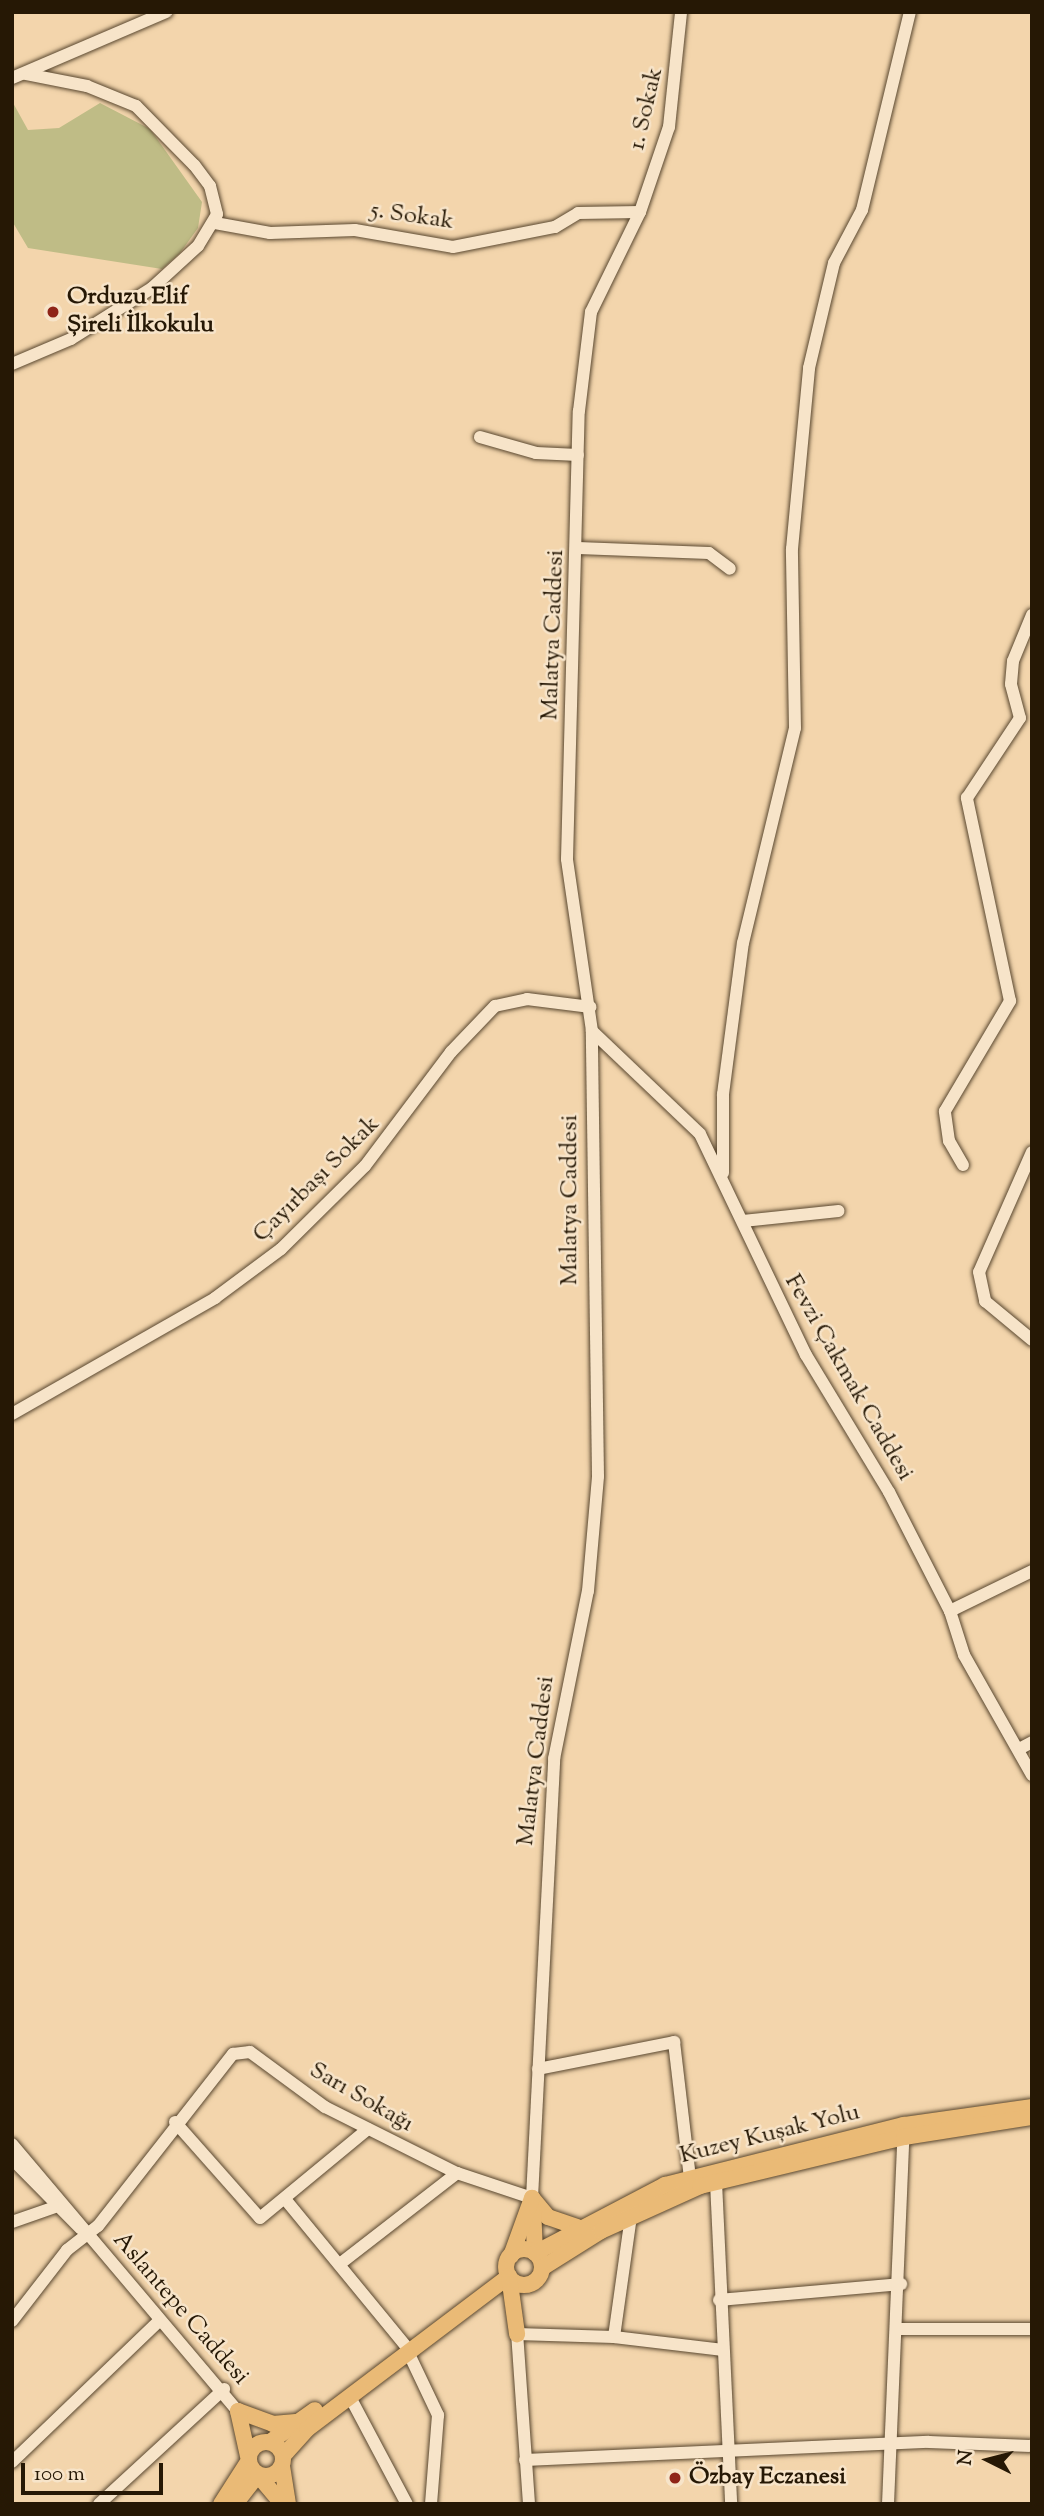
<!DOCTYPE html>
<html>
<head>
<meta charset="utf-8">
<style>
	body { margin:0 }
	#map { position:relative; width:1044px; height:2516px; overflow:hidden; background:#f3d5ac; font-family:"Sorts Mill Goudy",serif }
	div>[style] { position:absolute }
	.green>* { inset:0; background:#bfbc86 }
	.roads { filter:drop-shadow(0 0 2px #59472f) drop-shadow(0 0 2px #59472f) }
	.minor>* { height:12px; margin:-6px; padding:0 6px; transform-origin:6px; border-radius:6px; background:#f7e4c9 }
	.major>* { height:16px; margin:-8px; padding:0 8px; transform-origin:8px; border-radius:8px; background:#eaba76 }
	.major>.ring { margin:-8px; padding:0; box-sizing:content-box; background:none; border:16px solid #eaba76; border-radius:50% }
	.dots>* { width:19px; height:19px; translate:-50% -50%; box-sizing:border-box; border:4px solid #f7e4c9; border-radius:50% }
	span { translate:-50% -50%; white-space:nowrap; text-align:center; line-height:1.15; -webkit-text-stroke:5px #f7e4c9; paint-order:stroke }
	.street-label { font-size:24px; color:#261805 }
	.poi-label { font-size:24px; color:#261805; font-weight:700 }
	.left { translate:0 -50%; text-align:left }
	.frame { position:absolute; inset:0; border:14px solid #261805; pointer-events:none }
	.north { position:absolute; left:953px; top:2425px; width:70px; height:70px; -webkit-text-stroke:5px #f7e4c9; paint-order:stroke; rotate:276deg; font-size:19px; font-weight:700; line-height:28px; text-align:center; color:#261805 }
	.north::after { content:''; display:block; margin:auto; width:24px; height:32px; background:#261805; clip-path:polygon(50% 0,100% 100%,50% 72%,0 100%) }
	.scale { position:absolute; left:21px; top:2463px; width:142px; height:32px; box-sizing:border-box; border:4px solid #261805; border-top:0; padding-left:9px; font-size:21px; line-height:24px; white-space:nowrap; color:#261805; -webkit-text-stroke:5px #f7e4c9; paint-order:stroke }
</style>
</head>
<body>
<div id="map">
	<div class="green">
		<div style="clip-path:polygon(12px 101px,28px 130px,59px 128px,100px 103px,150px 129px,202px 202px,198px 228px,180px 253px,162px 269px,28px 248px,12px 221px)"></div>
	</div>
	<div class="roads">
		<div class="minor">
			<div style="left:12px;top:78px;width:168px;rotate:-23.2deg"></div>
			<div style="left:215px;top:223px;width:56px;rotate:10.3deg"></div>
			<div style="left:270px;top:233px;width:85px;rotate:-2deg"></div>
			<div style="left:355px;top:230px;width:99px;rotate:9.8deg"></div>
			<div style="left:453px;top:247px;width:104px;rotate:-11.1deg"></div>
			<div style="left:555px;top:227px;width:27px;rotate:-31deg"></div>
			<div style="left:578px;top:213px;width:62px;rotate:-0.9deg"></div>
			<div style="left:12px;top:364px;width:64px;rotate:-23deg"></div>
			<div style="left:71px;top:339px;width:96px;rotate:-32.2deg"></div>
			<div style="left:152px;top:288px;width:62px;rotate:-42.4deg"></div>
			<div style="left:198px;top:246px;width:37px;rotate:-59deg"></div>
			<div style="left:217px;top:214px;width:29px;rotate:-104deg"></div>
			<div style="left:210px;top:186px;width:26px;rotate:-127deg"></div>
			<div style="left:194px;top:165px;width:83px;rotate:-134.5deg"></div>
			<div style="left:136px;top:106px;width:53px;rotate:-157.8deg"></div>
			<div style="left:87px;top:86px;width:63px;rotate:-169deg"></div>
			<div style="left:480px;top:437px;width:58px;rotate:15.9deg"></div>
			<div style="left:536px;top:453px;width:42px;rotate:2.7deg"></div>
			<div style="left:578px;top:548px;width:131px;rotate:2.2deg"></div>
			<div style="left:709px;top:553px;width:26px;rotate:37deg"></div>
			<div style="left:592px;top:1031px;width:149px;rotate:43.6deg"></div>
			<div style="left:700px;top:1134px;width:245px;rotate:64.4deg"></div>
			<div style="left:806px;top:1355px;width:160px;rotate:58.8deg"></div>
			<div style="left:889px;top:1492px;width:134px;rotate:62.9deg"></div>
			<div style="left:950px;top:1611px;width:46px;rotate:72.3deg"></div>
			<div style="left:964px;top:1655px;width:138px;rotate:60.5deg"></div>
			<div style="left:1032px;top:1152px;width:131px;rotate:113.8deg"></div>
			<div style="left:979px;top:1272px;width:30px;rotate:78deg"></div>
			<div style="left:985px;top:1301px;width:61px;rotate:39.7deg"></div>
			<div style="left:963px;top:1165px;width:28px;rotate:-120deg"></div>
			<div style="left:949px;top:1141px;width:30px;rotate:-98deg"></div>
			<div style="left:945px;top:1111px;width:128px;rotate:-59.4deg"></div>
			<div style="left:1010px;top:1001px;width:208px;rotate:-102deg"></div>
			<div style="left:967px;top:798px;width:96px;rotate:-56.5deg"></div>
			<div style="left:1020px;top:718px;width:35px;rotate:-105deg"></div>
			<div style="left:1011px;top:684px;width:23px;rotate:-85deg"></div>
			<div style="left:1013px;top:661px;width:50px;rotate:-67.6deg"></div>
			<div style="left:723px;top:1173px;width:79px;rotate:-90deg"></div>
			<div style="left:723px;top:1094px;width:152px;rotate:-82.5deg"></div>
			<div style="left:743px;top:943px;width:221px;rotate:-76.4deg"></div>
			<div style="left:795px;top:728px;width:179px;rotate:-91deg"></div>
			<div style="left:792px;top:549px;width:182px;rotate:-84.6deg"></div>
			<div style="left:809px;top:368px;width:108px;rotate:-76.6deg"></div>
			<div style="left:834px;top:263px;width:60px;rotate:-62.2deg"></div>
			<div style="left:862px;top:210px;width:204px;rotate:-76.4deg"></div>
			<div style="left:743px;top:1221px;width:96px;rotate:-6deg"></div>
			<div style="left:12px;top:1414px;width:234px;rotate:-29.7deg"></div>
			<div style="left:215px;top:1298px;width:82px;rotate:-36.6deg"></div>
			<div style="left:281px;top:1249px;width:118px;rotate:-44.7deg"></div>
			<div style="left:365px;top:1166px;width:143px;rotate:-53deg"></div>
			<div style="left:451px;top:1052px;width:64px;rotate:-46.3deg"></div>
			<div style="left:495px;top:1006px;width:33px;rotate:-12deg"></div>
			<div style="left:527px;top:999px;width:64px;rotate:7.2deg"></div>
			<div style="left:950px;top:1611px;width:91px;rotate:-26deg"></div>
			<div style="left:1019px;top:1749px;width:15px;rotate:-28deg"></div>
			<div style="left:538px;top:2069px;width:139px;rotate:-11.2deg"></div>
			<div style="left:674px;top:2042px;width:137px;rotate:83.3deg"></div>
			<div style="left:175px;top:2122px;width:128px;rotate:48.5deg"></div>
			<div style="left:260px;top:2218px;width:140px;rotate:-39.5deg"></div>
			<div style="left:12px;top:2144px;width:350px;rotate:49.8deg"></div>
			<div style="left:12px;top:2159px;width:98px;rotate:45.4deg"></div>
			<div style="left:716px;top:2182px;width:322px;rotate:87.3deg"></div>
			<div style="left:285px;top:2199px;width:189px;rotate:50.6deg"></div>
			<div style="left:12px;top:2222px;width:46px;rotate:-19.2deg"></div>
			<div style="left:341px;top:2263px;width:147px;rotate:-37.8deg"></div>
			<div style="left:719px;top:2300px;width:183px;rotate:-5deg"></div>
			<div style="left:12px;top:2321px;width:90px;rotate:-52.2deg"></div>
			<div style="left:67px;top:2250px;width:39px;rotate:-38deg"></div>
			<div style="left:98px;top:2226px;width:219px;rotate:-51.9deg"></div>
			<div style="left:233px;top:2054px;width:17px;rotate:-7deg"></div>
			<div style="left:250px;top:2052px;width:93px;rotate:36.3deg"></div>
			<div style="left:325px;top:2107px;width:148px;rotate:26.6deg"></div>
			<div style="left:457px;top:2173px;width:79px;rotate:18.4deg"></div>
			<div style="left:532px;top:2198px;width:440px;rotate:-87.1deg"></div>
			<div style="left:554px;top:1759px;width:171px;rotate:-78.6deg"></div>
			<div style="left:588px;top:1591px;width:115px;rotate:-85deg"></div>
			<div style="left:598px;top:1476px;width:445px;rotate:-90.8deg"></div>
			<div style="left:592px;top:1031px;width:174px;rotate:-98.3deg"></div>
			<div style="left:567px;top:859px;width:448px;rotate:-88.5deg"></div>
			<div style="left:579px;top:411px;width:100px;rotate:-83.1deg"></div>
			<div style="left:591px;top:312px;width:111px;rotate:-63.9deg"></div>
			<div style="left:640px;top:212px;width:90px;rotate:-71.2deg"></div>
			<div style="left:669px;top:127px;width:116px;rotate:-84deg"></div>
			<div style="left:899px;top:2329px;width:133px"></div>
			<div style="left:614px;top:2337px;width:122px;rotate:-82deg"></div>
			<div style="left:409px;top:2354px;width:68px;rotate:64.6deg"></div>
			<div style="left:438px;top:2415px;width:89px;rotate:94.5deg"></div>
			<div style="left:350px;top:2397px;width:121px;rotate:62deg"></div>
			<div style="left:525px;top:2460px;width:404px;rotate:-2.6deg"></div>
			<div style="left:929px;top:2442px;width:103px;rotate:2.2deg"></div>
			<div style="left:12px;top:2462px;width:202px;rotate:-43.8deg"></div>
			<div style="left:99px;top:2504px;width:170px;rotate:-42.6deg"></div>
			<div style="left:529px;top:2504px;width:170px;rotate:-94deg"></div>
			<div style="left:517px;top:2334px;width:97px;rotate:1.8deg"></div>
			<div style="left:614px;top:2337px;width:110px;rotate:6.8deg"></div>
			<div style="left:888px;top:2504px;width:374px;rotate:-87.6deg"></div>
		</div>
		<div class="major">
			<div style="left:532px;top:2198px;width:25px;rotate:50deg"></div>
			<div style="left:548px;top:2217px;width:31px;rotate:19deg"></div>
			<div style="left:533px;top:2206px;width:47px;rotate:87.6deg"></div>
			<div class="ring" style="left:506px;top:2249px;width:20px;height:20px"></div>
			<div style="left:535px;top:2253px;width:147px;rotate:-27.6deg"></div>
			<div style="left:665px;top:2185px;width:246px;rotate:-14.1deg"></div>
			<div style="left:904px;top:2125px;width:129px;rotate:-8deg"></div>
			<div style="left:511px;top:2256px;width:62px;rotate:-70.1deg"></div>
			<div style="left:542px;top:2268px;width:70px;rotate:-32.1deg"></div>
			<div style="left:601px;top:2231px;width:109px;rotate:-24.4deg"></div>
			<div style="left:700px;top:2186px;width:210px;rotate:-13.5deg"></div>
			<div style="left:904px;top:2137px;width:130px;rotate:-8.9deg"></div>
			<div style="left:238px;top:2411px;width:37px;rotate:20deg"></div>
			<div style="left:273px;top:2424px;width:23px;rotate:-5deg"></div>
			<div style="left:238px;top:2411px;width:46px;rotate:77.5deg"></div>
			<div class="ring" style="left:249px;top:2442px;width:18px;height:18px"></div>
			<div style="left:270px;top:2442px;width:55px;rotate:-35.4deg"></div>
			<div style="left:283px;top:2456px;width:36px;rotate:-48deg"></div>
			<div style="left:307px;top:2429px;width:253px;rotate:-37.1deg"></div>
			<div style="left:509px;top:2276px;width:59px;rotate:82.1deg"></div>
			<div style="left:282px;top:2466px;width:38px;rotate:81deg"></div>
			<div style="left:221px;top:2504px;width:50px;rotate:-57.3deg"></div>
			<div style="left:235px;top:2504px;width:37px;rotate:-52deg"></div>
			<div style="left:258px;top:2475px;width:38px;rotate:50deg"></div>
		</div>
	</div>
	<div class="dots">
		<div style="left:53px;top:312px;background:#8f2418"></div>
		<div style="left:675px;top:2478px;background:#8f2418"></div>
	</div>
	<div class="street-label">
		<span style="left:647px;top:109px;rotate:-77deg">1. Sokak</span>
		<span style="left:412px;top:217px;rotate:8deg">5. Sokak</span>
		<span style="left:554px;top:635px;rotate:-88deg">Malatya Caddesi</span>
		<span style="left:317px;top:1180px;rotate:-45deg">Çayırbaşı Sokak</span>
		<span style="left:571px;top:1200px;rotate:-90deg">Malatya Caddesi</span>
		<span style="left:848px;top:1378px;rotate:60deg">Fevzi Çakmak Caddesi</span>
		<span style="left:537px;top:1761px;rotate:-83deg">Malatya Caddesi</span>
		<span style="left:361px;top:2098px;rotate:30deg">Sarı Sokağı</span>
		<span style="left:770px;top:2135px;rotate:-14deg">Kuzey Kuşak Yolu</span>
		<span style="left:180px;top:2309px;rotate:49deg">Aslantepe Caddesi</span>
	</div>
	<div class="poi-label">
		<span class="left" style="left:67px;top:312px">Orduzu Elif<br>Şireli İlkokulu</span>
		<span class="left" style="left:689px;top:2478px">Özbay Eczanesi</span>
	</div>
	<div class="frame"></div>
	<div class="north">N</div>
	<div class="scale">100 m</div>
</div>
</body>
</html>
